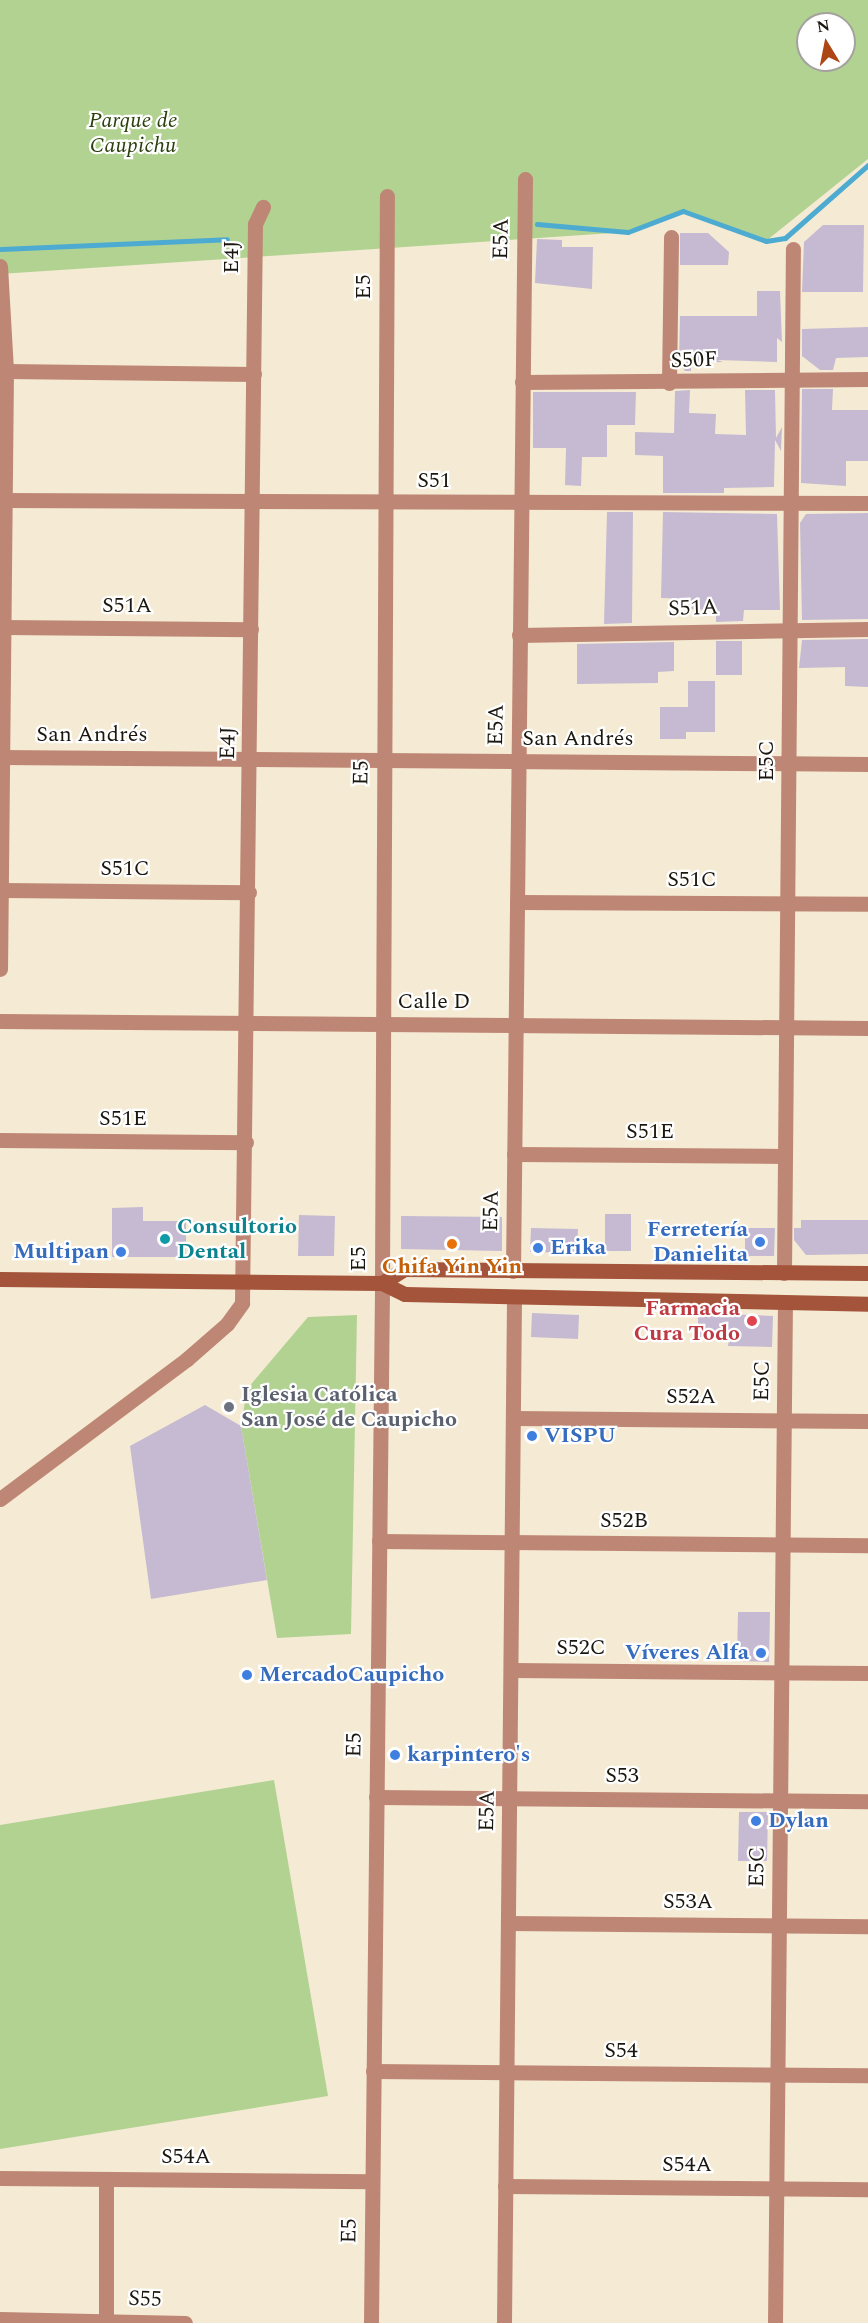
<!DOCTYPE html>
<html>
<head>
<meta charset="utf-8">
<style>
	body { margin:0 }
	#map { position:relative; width:868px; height:2323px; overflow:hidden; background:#f5ebd4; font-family:Spectral,serif }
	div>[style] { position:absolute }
	.green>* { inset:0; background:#b2d292 }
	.stream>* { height:5px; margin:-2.5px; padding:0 2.5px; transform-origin:2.5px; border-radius:2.5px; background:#4dabd1 }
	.building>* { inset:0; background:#c5bad1 }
	.minor>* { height:15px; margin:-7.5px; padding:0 7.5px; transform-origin:7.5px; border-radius:7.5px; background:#be8775 }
	.secondary>* { height:15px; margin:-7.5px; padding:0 7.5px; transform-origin:7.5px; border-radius:7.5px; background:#a3543a }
	.dots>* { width:16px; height:16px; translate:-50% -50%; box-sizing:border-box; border:3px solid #fff; border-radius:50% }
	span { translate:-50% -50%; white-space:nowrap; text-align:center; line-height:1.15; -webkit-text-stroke:4.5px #fff; paint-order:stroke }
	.park-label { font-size:22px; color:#2b400c; font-style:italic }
	.street-label { font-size:22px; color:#1b170f }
	.culture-label { font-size:22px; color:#0d838f; font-weight:700 }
	.left { translate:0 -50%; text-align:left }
	.shop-label { font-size:22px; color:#366cbe; font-weight:700 }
	.right { translate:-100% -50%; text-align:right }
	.food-label { font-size:22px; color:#c56008; font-weight:700 }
	.health-label { font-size:22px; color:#be3a42; font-weight:700 }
	.worship-label { font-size:22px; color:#5b616d; font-weight:700 }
	.north { position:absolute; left:796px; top:12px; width:60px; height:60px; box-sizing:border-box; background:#fff; border:2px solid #a4a29f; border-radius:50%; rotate:350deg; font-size:16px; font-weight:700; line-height:24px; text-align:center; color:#1b170f }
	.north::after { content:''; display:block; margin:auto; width:21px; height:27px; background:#ac4715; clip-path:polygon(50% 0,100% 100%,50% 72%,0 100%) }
</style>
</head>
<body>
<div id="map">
	<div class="green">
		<div style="clip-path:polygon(evenodd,0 0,868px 0,868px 159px,766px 241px,683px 211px,628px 232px,0 274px,0 0,808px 24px,844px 24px,844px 60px,808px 60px,808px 24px)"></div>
		<div style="clip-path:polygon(357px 1315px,351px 1634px,277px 1638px,241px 1426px,247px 1389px,308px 1317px)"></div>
		<div style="clip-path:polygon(274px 1780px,328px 2096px,0 2149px,0 1825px)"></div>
	</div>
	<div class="stream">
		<div style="left:537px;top:224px;width:91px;rotate:5deg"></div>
		<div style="left:628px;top:232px;width:59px;rotate:-20.9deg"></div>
		<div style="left:683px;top:211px;width:88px;rotate:19.9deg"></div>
		<div style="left:766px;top:241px;width:19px;rotate:-9deg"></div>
		<div style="left:785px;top:238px;width:111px;rotate:-41.3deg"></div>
		<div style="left:1px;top:249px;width:226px;rotate:-2.5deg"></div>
	</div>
	<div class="building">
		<div style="clip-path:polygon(823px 225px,864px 225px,863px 292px,802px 292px,804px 242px)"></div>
		<div style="clip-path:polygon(680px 233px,708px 233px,729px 252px,728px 265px,680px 265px)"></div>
		<div style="clip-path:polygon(537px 239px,562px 240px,562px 247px,593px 247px,592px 289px,535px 283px)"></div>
		<div style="clip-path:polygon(757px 291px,780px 291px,782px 342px,777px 338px,777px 362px,717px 360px,723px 362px,691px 363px,691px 371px,685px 371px,679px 362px,680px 316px,757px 316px)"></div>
		<div style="clip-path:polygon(868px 327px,868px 357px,836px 358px,833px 370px,820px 370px,802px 356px,802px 329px)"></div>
		<div style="clip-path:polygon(802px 389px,833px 389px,832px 410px,868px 410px,868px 461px,846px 461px,846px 486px,801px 483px)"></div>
		<div style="clip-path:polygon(690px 390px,689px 413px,716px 414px,715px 434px,746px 435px,745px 390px,775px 390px,776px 438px,782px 427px,781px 451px,775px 440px,774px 487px,724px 488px,724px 493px,663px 493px,663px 456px,635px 455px,635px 432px,674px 433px,675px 391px)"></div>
		<div style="clip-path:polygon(533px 392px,636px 392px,635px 425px,607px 425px,607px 457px,582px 457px,581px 486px,565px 485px,566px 448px,533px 448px)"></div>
		<div style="clip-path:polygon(607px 512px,633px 512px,632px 623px,604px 624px)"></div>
		<div style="clip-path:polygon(663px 512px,777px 514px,780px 610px,744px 610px,743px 621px,716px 622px,716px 610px,688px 609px,688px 599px,661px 598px)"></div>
		<div style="clip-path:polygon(868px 513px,868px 619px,802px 620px,800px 523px,806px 514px)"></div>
		<div style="clip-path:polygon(868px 639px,868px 687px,845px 686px,845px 667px,799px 668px,802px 640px)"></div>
		<div style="clip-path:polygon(716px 641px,742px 641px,742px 675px,716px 675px)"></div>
		<div style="clip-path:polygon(674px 642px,674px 671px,658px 672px,658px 683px,577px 684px,577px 644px)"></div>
		<div style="clip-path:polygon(688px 681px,715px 681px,715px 732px,686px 732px,686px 739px,660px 739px,660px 707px,688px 707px)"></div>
		<div style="clip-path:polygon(143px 1207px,143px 1221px,186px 1221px,186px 1257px,112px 1257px,112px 1208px)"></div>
		<div style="clip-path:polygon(605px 1214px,631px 1214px,631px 1251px,605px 1251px)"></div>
		<div style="clip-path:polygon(299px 1215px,335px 1216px,334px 1256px,298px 1256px)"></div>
		<div style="clip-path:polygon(401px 1216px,502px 1217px,502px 1251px,401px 1249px)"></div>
		<div style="clip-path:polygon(801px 1220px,868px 1220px,868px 1254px,806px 1255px,794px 1240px,794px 1228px,801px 1228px)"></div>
		<div style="clip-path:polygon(531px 1228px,578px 1229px,577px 1253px,530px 1252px)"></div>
		<div style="clip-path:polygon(745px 1228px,775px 1228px,774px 1256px,745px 1256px)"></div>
		<div style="clip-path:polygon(532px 1313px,579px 1315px,578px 1339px,531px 1337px)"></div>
		<div style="clip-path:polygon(729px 1314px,773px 1316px,772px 1347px,728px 1346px,729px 1338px,698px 1337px,698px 1317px)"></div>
		<div style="clip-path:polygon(205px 1405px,241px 1426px,267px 1580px,151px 1599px,130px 1446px)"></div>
		<div style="clip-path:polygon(738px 1612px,770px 1612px,769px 1662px,737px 1661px)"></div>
		<div style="clip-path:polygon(739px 1812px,768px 1812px,767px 1861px,738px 1861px)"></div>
	</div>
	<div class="minor">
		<div style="left:0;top:266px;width:105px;rotate:86.7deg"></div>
		<div style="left:6px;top:371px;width:598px;rotate:90.57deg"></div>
		<div style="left:6px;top:371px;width:248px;rotate:0.7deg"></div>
		<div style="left:522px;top:382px;width:346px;rotate:-0.5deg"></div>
		<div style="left:669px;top:383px;width:146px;rotate:-89.2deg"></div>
		<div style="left:0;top:500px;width:868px;rotate:0.2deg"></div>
		<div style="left:3px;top:627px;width:248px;rotate:0.5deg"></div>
		<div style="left:519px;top:635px;width:349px;rotate:-1deg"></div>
		<div style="left:0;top:757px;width:868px;rotate:0.46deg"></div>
		<div style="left:1px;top:890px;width:248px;rotate:0.5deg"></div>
		<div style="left:517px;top:902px;width:351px;rotate:0.3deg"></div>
		<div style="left:0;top:1021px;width:868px;rotate:0.46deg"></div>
		<div style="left:0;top:1140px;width:246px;rotate:0.5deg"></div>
		<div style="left:514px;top:1154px;width:271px;rotate:0.4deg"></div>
		<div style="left:513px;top:1271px;width:1092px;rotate:-89.37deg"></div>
		<div style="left:784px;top:1273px;width:1024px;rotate:-89.5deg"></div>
		<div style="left:513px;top:1418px;width:355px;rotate:0.5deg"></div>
		<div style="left:0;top:1499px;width:234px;rotate:-36.8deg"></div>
		<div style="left:187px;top:1359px;width:53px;rotate:-41.2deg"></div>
		<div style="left:227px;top:1324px;width:26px;rotate:-54deg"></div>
		<div style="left:242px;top:1303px;width:1079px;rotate:-89.31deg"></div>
		<div style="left:255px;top:224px;width:19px;rotate:-65deg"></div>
		<div style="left:379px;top:1541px;width:489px;rotate:0.5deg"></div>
		<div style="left:511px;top:1670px;width:357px;rotate:0.5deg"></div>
		<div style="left:376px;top:1797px;width:492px;rotate:0.5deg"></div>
		<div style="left:508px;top:1923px;width:360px;rotate:0.5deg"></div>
		<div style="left:373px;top:2071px;width:495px;rotate:0.5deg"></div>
		<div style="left:0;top:2178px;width:372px;rotate:0.5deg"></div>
		<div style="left:505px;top:2186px;width:363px;rotate:0.5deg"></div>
		<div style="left:0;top:2319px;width:185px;rotate:1.2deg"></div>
		<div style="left:106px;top:2323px;width:144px;rotate:-90deg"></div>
		<div style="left:371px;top:2323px;width:1040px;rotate:-89.39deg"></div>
		<div style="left:382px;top:1283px;width:1087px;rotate:-89.74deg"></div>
		<div style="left:504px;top:2323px;width:1024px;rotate:-89.44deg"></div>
		<div style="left:775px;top:2323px;width:1020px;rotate:-89.44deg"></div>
	</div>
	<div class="secondary">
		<div style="left:0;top:1279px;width:382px;rotate:0.6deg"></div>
		<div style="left:382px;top:1283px;width:25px;rotate:26deg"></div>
		<div style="left:405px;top:1294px;width:463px;rotate:1.2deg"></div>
		<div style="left:382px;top:1283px;width:26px;rotate:-32deg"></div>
		<div style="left:404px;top:1269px;width:464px;rotate:0.5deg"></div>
	</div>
	<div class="dots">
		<div style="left:165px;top:1239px;background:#0f9aa8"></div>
		<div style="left:760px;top:1242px;background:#3f7fe0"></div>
		<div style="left:452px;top:1244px;background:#e8710a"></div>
		<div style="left:538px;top:1248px;background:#3f7fe0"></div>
		<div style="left:121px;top:1252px;background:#3f7fe0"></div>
		<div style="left:752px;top:1321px;background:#e0444e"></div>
		<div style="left:229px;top:1407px;background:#6b7280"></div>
		<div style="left:532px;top:1436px;background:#3f7fe0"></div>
		<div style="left:761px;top:1653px;background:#3f7fe0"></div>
		<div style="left:247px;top:1675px;background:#3f7fe0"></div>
		<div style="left:395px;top:1755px;background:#3f7fe0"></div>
		<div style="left:756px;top:1821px;background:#3f7fe0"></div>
	</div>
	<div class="park-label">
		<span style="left:133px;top:133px">Parque de<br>Caupichu</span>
	</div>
	<div class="street-label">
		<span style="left:501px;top:239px;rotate:-89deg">E5A</span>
		<span style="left:232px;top:257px;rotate:-90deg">E4J</span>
		<span style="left:364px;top:287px;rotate:-90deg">E5</span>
		<span style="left:694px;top:360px;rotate:-2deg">S50F</span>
		<span style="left:434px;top:481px">S51</span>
		<span style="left:127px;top:606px">S51A</span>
		<span style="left:693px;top:608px;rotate:-2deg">S51A</span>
		<span style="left:496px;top:725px;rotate:-89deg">E5A</span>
		<span style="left:92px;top:735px">San Andrés</span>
		<span style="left:578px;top:739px">San Andrés</span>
		<span style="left:228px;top:743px;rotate:-89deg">E4J</span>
		<span style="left:767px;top:761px;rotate:-90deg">E5C</span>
		<span style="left:361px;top:773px;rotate:-89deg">E5</span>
		<span style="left:125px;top:869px">S51C</span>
		<span style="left:692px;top:880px">S51C</span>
		<span style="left:434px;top:1002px">Calle D</span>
		<span style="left:123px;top:1119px">S51E</span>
		<span style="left:650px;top:1132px">S51E</span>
		<span style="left:491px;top:1211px;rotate:-89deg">E5A</span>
		<span style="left:359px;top:1259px;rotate:-90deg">E5</span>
		<span style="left:762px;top:1381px;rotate:-89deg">E5C</span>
		<span style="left:691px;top:1397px">S52A</span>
		<span style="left:624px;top:1521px">S52B</span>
		<span style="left:581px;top:1648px">S52C</span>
		<span style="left:354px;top:1745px;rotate:-89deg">E5</span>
		<span style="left:622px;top:1776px">S53</span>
		<span style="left:487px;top:1811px;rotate:-89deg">E5A</span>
		<span style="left:757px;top:1867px;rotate:-89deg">E5C</span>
		<span style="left:688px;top:1902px">S53A</span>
		<span style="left:621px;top:2051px">S54</span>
		<span style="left:186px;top:2157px">S54A</span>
		<span style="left:687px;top:2165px">S54A</span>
		<span style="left:349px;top:2231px;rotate:-89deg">E5</span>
		<span style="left:145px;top:2299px;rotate:2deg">S55</span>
	</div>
	<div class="culture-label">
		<span class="left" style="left:177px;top:1239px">Consultorio<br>Dental</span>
	</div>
	<div class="shop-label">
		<span class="right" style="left:748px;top:1242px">Ferretería<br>Danielita</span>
		<span class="left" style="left:550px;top:1248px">Erika</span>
		<span class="right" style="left:109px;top:1252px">Multipan</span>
		<span class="left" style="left:544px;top:1436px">VISPU</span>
		<span class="right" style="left:749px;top:1653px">Víveres Alfa</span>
		<span class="left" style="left:259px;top:1675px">MercadoCaupicho</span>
		<span class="left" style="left:407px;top:1755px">karpintero's</span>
		<span class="left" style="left:768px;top:1821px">Dylan</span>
	</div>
	<div class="food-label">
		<span style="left:452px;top:1267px">Chifa Yin Yin</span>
	</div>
	<div class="health-label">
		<span class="right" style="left:740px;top:1321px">Farmacia<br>Cura Todo</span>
	</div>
	<div class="worship-label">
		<span class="left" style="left:241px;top:1407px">Iglesia Católica<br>San José de Caupicho</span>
	</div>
	<div class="north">N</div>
</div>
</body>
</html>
